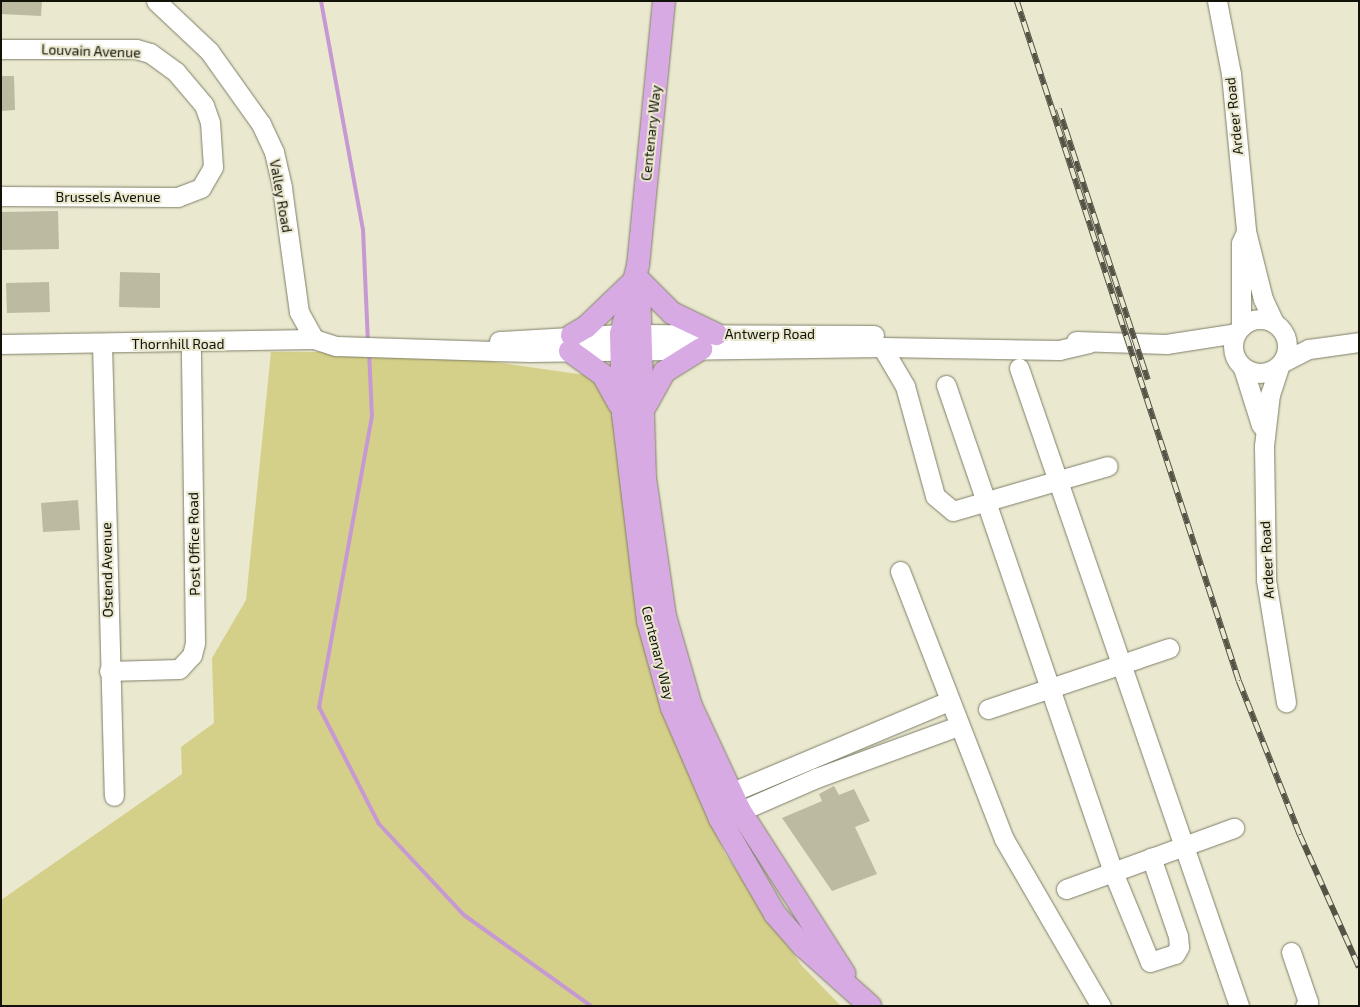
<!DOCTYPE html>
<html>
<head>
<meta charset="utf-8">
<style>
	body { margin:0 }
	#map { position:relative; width:1360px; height:1007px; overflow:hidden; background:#eae8cf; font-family:"Exo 2",sans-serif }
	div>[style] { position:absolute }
	.green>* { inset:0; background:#d5d089 }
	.stream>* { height:4px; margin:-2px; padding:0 2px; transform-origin:2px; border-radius:2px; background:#c699d3 }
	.building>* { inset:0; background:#bcbba2 }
	.roads { filter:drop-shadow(0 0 1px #7f7e67) drop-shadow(0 0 1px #7f7e67) }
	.minor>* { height:19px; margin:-9.5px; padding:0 9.5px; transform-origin:9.5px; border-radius:9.5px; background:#fff }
	.minor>.ring { margin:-9.5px; padding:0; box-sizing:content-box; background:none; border:19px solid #fff; border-radius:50% }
	.major>* { height:22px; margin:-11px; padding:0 11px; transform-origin:11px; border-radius:11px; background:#d7aae3 }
	.rail>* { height:5.5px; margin-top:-2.75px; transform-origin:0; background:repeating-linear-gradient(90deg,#eae8cf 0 11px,#545345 0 22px); box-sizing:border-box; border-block:1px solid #545345 }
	span { translate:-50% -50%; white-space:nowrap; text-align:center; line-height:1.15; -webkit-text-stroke:4px #eae8cf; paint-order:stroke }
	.street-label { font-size:14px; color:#121209 }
	.frame { position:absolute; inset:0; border:2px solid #121209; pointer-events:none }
</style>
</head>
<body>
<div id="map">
	<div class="green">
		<div style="clip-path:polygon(271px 352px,423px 352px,592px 376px,611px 403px,671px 733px,725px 854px,802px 966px,841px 1006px,1px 1006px,1px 900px,182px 774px,181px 747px,214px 723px,212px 658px,246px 600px)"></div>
	</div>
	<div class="stream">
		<div style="left:321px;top:1px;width:232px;rotate:79.6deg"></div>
		<div style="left:363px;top:229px;width:113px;rotate:87.5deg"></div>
		<div style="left:369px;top:351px;width:65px;rotate:87.4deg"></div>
		<div style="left:372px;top:416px;width:296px;rotate:100.3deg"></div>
		<div style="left:319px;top:707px;width:131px;rotate:62.9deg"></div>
		<div style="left:379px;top:824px;width:125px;rotate:47deg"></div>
		<div style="left:464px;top:915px;width:156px;rotate:35.6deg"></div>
	</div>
	<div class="building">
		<div style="clip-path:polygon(2px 1px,42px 1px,41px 16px,1px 14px)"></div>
		<div style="clip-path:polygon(1px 76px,14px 76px,15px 110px,1px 111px)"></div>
		<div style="clip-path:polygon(58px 211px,59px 249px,2px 250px,1px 212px)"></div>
		<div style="clip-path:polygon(120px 272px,160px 273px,160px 308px,119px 307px)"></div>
		<div style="clip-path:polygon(49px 282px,50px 312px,7px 313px,6px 283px)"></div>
		<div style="clip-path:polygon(78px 500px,80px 530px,43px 532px,41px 503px)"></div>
		<div style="clip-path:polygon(834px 786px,839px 795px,854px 789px,870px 821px,855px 827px,877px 874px,832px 891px,782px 818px,822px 801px,819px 794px)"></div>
	</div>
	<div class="roads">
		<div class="minor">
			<div style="left:156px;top:1px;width:73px;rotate:43.3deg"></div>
			<div style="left:209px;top:51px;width:90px;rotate:54.5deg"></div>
			<div style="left:261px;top:124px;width:31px;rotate:65deg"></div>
			<div style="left:274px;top:152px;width:37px;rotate:77deg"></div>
			<div style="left:282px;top:188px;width:125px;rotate:82.2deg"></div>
			<div style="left:299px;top:312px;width:31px;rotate:61deg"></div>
			<div style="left:1217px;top:1px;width:74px;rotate:79.1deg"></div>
			<div style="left:1231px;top:74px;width:158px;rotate:84.5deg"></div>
			<div style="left:1246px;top:231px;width:70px;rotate:76deg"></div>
			<div style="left:1263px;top:299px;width:26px;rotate:65deg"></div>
			<div style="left:1px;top:49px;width:135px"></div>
			<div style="left:136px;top:49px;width:15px;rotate:16deg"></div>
			<div style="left:150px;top:53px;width:32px;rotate:36deg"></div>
			<div style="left:176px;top:72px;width:43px;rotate:49.7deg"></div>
			<div style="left:204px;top:105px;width:18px;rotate:71deg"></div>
			<div style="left:210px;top:122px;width:45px;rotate:86.2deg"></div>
			<div style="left:213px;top:167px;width:24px;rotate:120deg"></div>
			<div style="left:201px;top:188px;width:25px;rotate:159deg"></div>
			<div style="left:178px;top:197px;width:177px;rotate:-179.7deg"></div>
			<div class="ring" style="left:1233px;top:319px;width:35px;height:35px"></div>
			<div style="left:1241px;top:327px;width:84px;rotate:-90deg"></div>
			<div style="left:1241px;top:243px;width:10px;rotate:-66deg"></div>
			<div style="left:499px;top:341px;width:122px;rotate:-3.3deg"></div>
			<div style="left:621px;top:334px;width:253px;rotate:0.2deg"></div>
			<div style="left:1076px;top:341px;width:90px;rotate:1.9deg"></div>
			<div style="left:1166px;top:344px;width:71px;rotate:-8.9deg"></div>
			<div style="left:1px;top:344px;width:313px;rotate:-0.9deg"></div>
			<div style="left:314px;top:339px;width:23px;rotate:18deg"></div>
			<div style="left:336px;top:346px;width:194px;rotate:1.8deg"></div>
			<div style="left:530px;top:352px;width:352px;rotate:-0.8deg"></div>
			<div style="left:882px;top:347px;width:177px;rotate:1deg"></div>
			<div style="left:1059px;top:350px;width:31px;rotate:-13deg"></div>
			<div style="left:102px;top:344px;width:452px;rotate:88.5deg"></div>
			<div style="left:882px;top:347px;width:45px;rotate:59.5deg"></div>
			<div style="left:905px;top:386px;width:114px;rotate:74.7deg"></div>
			<div style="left:935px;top:496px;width:23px;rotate:40deg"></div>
			<div style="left:953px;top:511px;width:161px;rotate:-16.2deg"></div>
			<div style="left:1283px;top:362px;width:29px;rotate:-27deg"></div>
			<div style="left:1309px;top:349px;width:50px;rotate:-8deg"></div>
			<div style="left:1279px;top:367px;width:28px;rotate:108deg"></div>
			<div style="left:1270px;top:394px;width:52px;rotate:96.6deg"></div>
			<div style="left:1264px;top:446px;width:134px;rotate:89.1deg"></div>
			<div style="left:1266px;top:580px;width:124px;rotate:80.7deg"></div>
			<div style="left:1019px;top:368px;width:675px;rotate:70.97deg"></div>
			<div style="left:1243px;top:368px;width:60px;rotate:72.5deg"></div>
			<div style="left:946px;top:385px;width:515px;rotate:71.07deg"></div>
			<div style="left:1113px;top:872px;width:97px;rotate:67.7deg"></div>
			<div style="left:1150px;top:962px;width:26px;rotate:-18deg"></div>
			<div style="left:1175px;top:954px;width:8px;rotate:-60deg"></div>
			<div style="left:1179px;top:947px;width:11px;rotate:-95deg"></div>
			<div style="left:1178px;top:936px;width:83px;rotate:-108.9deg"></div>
			<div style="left:900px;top:571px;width:287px;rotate:68.8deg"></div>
			<div style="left:1004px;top:839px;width:193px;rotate:59.9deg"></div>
			<div style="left:109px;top:671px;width:70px;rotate:-1.6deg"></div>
			<div style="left:179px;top:669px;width:19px;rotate:-47deg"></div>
			<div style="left:192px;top:655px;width:12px;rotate:-76deg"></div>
			<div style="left:195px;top:643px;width:299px;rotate:-90.8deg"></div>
			<div style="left:988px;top:709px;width:191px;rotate:-18.6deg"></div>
			<div style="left:718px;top:798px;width:251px;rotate:-22.8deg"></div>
			<div style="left:729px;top:816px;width:95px;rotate:-23.6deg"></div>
			<div style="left:816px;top:778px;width:151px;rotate:-20.1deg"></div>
			<div style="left:1066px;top:889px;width:179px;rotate:-20deg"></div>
			<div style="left:1291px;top:952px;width:53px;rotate:71.2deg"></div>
			<div style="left:1308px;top:1002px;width:5px;rotate:127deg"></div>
		</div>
		<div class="major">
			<div style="left:664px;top:1px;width:265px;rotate:95.6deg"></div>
			<div style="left:638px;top:265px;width:71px;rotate:103.8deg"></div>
			<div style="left:621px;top:334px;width:80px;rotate:88.6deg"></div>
			<div style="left:623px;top:414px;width:209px;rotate:83.1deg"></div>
			<div style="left:648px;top:621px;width:90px;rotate:74.6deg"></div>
			<div style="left:672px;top:708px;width:121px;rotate:66.6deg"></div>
			<div style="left:720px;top:819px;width:110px;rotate:59.9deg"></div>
			<div style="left:775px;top:914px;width:43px;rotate:48.8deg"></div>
			<div style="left:803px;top:946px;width:90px;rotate:41.8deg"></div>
			<div style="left:639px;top:280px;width:47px;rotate:45deg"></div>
			<div style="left:672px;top:313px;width:49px;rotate:25.5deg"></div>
			<div style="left:639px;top:287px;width:191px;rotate:88.2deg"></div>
			<div style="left:645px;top:478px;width:139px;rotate:81.8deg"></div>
			<div style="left:665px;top:616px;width:94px;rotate:73.9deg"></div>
			<div style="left:691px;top:706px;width:116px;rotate:65deg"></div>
			<div style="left:740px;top:811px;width:193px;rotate:57.3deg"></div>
			<div style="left:572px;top:335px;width:16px;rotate:-30deg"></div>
			<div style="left:586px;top:327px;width:65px;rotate:-43.8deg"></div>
			<div style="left:570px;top:351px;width:41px;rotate:36deg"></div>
			<div style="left:603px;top:375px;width:33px;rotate:61deg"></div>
			<div style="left:646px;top:405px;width:38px;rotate:-61deg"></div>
			<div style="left:664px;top:372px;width:44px;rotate:-31.9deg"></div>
		</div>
	</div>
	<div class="rail">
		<div style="left:1017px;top:1px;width:715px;rotate:71.92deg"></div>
		<div style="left:1239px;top:681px;width:166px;rotate:68.4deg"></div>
		<div style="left:1300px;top:835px;width:145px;rotate:65.9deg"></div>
		<div style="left:1059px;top:109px;width:285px;rotate:71.8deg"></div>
	</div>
	<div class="street-label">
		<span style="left:91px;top:51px;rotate:2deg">Louvain Avenue</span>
		<span style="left:1234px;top:116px;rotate:-96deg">Ardeer Road</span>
		<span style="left:651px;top:133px;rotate:-84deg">Centenary Way</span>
		<span style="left:281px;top:196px;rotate:80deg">Valley Road</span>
		<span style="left:108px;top:197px">Brussels Avenue</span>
		<span style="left:770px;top:334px">Antwerp Road</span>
		<span style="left:178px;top:344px">Thornhill Road</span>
		<span style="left:194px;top:544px;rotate:-91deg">Post Office Road</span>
		<span style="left:1267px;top:560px;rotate:-93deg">Ardeer Road</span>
		<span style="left:107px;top:570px;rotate:-91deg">Ostend Avenue</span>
		<span style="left:658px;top:653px;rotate:76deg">Centenary Way</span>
	</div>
	<div class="frame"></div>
</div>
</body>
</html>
